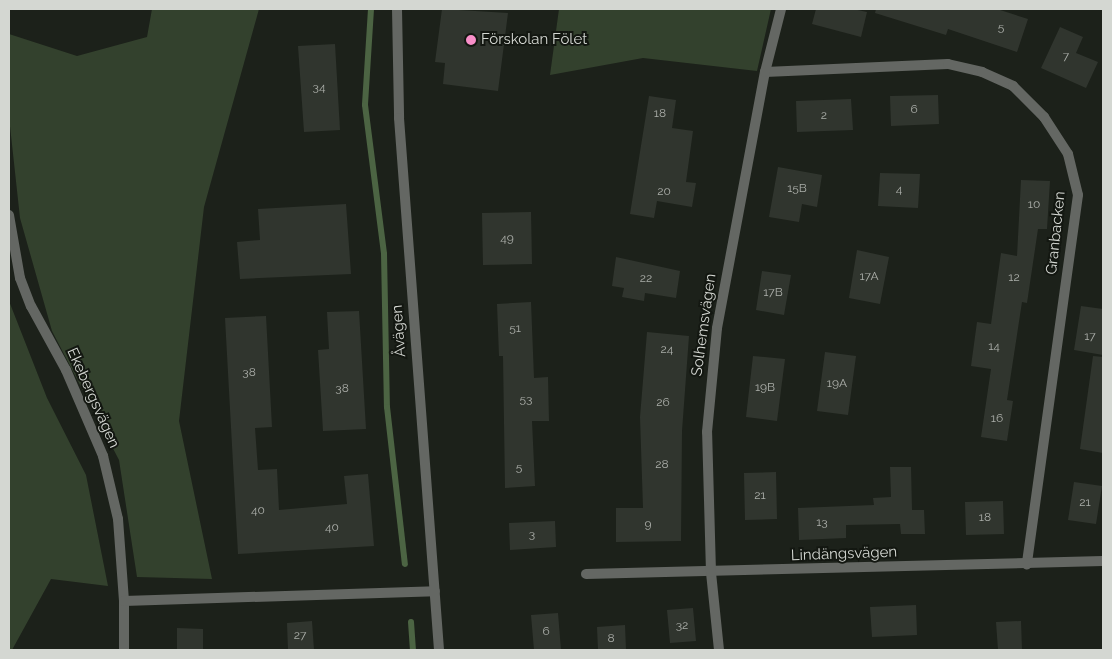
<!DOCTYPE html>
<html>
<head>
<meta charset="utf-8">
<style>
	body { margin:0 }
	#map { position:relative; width:1112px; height:659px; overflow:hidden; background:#1c211a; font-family:Raleway,sans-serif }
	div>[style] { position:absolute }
	.green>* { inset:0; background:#33412d }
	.stream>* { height:6px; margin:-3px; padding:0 3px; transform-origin:3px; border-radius:3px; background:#4c6443 }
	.building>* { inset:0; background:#30352e }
	.minor>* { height:10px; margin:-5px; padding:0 5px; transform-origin:5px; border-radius:5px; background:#646763 }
	.tertiary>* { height:10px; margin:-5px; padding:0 5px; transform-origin:5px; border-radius:5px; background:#646763 }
	.dots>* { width:14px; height:14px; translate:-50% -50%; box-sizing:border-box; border:2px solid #131711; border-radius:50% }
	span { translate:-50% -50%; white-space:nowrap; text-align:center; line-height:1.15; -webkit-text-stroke:4px #131711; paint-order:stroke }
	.number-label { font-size:12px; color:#abaea9 }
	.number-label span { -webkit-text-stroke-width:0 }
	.poi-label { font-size:15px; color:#d4d7d2 }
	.left { translate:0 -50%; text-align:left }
	.street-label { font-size:15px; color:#d4d7d2 }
	.frame { position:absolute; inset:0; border:10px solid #d4d7d2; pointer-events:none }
</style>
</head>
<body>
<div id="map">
	<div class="green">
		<div style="clip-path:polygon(152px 9px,259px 9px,204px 207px,179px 421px,212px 579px,137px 577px,119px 460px,52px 331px,20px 218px,9px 117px,9px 34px,77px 56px,147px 37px)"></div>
		<div style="clip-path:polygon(559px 9px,771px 9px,757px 71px,643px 58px,550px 75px)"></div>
		<div style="clip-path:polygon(9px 301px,47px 398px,86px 475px,108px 586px,51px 579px,12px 650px,9px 650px)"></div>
	</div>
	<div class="stream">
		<div style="left:371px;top:9px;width:96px;rotate:93.6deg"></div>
		<div style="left:365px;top:105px;width:150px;rotate:82.7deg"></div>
		<div style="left:384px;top:254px;width:153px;rotate:88.9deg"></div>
		<div style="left:387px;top:407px;width:158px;rotate:83.5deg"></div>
		<div style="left:411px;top:622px;width:28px;rotate:86deg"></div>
	</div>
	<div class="building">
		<div style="clip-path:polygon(442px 9px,508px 13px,498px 91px,443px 84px,445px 63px,435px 62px)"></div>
		<div style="clip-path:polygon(816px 9px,853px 9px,867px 12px,861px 37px,812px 24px)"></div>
		<div style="clip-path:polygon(876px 9px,997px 9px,1028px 19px,1017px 52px,948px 29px,946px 35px,875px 13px)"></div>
		<div style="clip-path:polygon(1060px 27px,1083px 37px,1076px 53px,1098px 62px,1086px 88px,1041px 68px)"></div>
		<div style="clip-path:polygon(335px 44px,340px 130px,304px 132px,298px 46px)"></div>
		<div style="clip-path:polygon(938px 95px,939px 124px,891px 126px,890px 96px)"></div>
		<div style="clip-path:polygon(649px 96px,676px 100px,672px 128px,693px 131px,686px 182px,696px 183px,692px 207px,657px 201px,654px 218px,630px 214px)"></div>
		<div style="clip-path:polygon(851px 99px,853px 130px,797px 132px,796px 101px)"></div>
		<div style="clip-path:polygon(778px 167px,822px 175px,817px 207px,802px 204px,799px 222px,769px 217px)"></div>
		<div style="clip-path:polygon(880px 173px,920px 174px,918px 208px,878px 206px)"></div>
		<div style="clip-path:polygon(1021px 180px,1050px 181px,1047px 229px,1038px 229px,1027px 303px,1022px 302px,1007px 400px,1013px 401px,1007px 441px,981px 437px,991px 369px,971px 366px,977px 322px,991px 324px,1001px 253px,1017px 256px)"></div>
		<div style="clip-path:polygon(346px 204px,351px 274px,240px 279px,237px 242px,260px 240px,258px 209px)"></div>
		<div style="clip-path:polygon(531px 212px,532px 264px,483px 265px,482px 213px)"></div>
		<div style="clip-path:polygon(857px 250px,889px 257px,880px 304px,849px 298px)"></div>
		<div style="clip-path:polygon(616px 257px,680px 271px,676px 298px,645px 293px,644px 301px,622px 297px,624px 288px,612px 286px)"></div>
		<div style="clip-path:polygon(762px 271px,791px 275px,784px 315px,756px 310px)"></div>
		<div style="clip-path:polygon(531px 302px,534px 378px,548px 377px,549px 421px,532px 421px,535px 486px,505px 488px,503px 356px,499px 356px,497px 304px)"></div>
		<div style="clip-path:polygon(1081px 306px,1103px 309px,1103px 355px,1074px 350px)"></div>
		<div style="clip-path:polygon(359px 311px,366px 429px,323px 431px,318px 350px,329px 349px,327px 312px)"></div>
		<div style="clip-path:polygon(266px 316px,272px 427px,255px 428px,258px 470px,277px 469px,279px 510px,347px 504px,344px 476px,368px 474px,374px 546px,238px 554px,225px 318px)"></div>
		<div style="clip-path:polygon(647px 332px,689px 336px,682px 431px,681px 541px,616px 542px,616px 508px,643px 508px,640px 417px)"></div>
		<div style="clip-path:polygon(825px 352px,856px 356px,848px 415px,817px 411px)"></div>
		<div style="clip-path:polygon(753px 356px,785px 359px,777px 421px,746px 417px)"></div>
		<div style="clip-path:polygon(1093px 356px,1103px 357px,1103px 453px,1080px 449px)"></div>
		<div style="clip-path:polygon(890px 467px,911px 467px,912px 510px,924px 510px,925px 534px,901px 534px,900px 524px,846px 525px,846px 538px,799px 540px,798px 508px,874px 505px,873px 498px,891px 497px)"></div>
		<div style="clip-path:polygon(776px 472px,777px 519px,745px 520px,744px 473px)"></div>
		<div style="clip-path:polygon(1074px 482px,1102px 486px,1096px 524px,1068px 520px)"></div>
		<div style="clip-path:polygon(1003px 501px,1004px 534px,966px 535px,965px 502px)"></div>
		<div style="clip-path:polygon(555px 521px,556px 547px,510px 550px,509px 523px)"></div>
		<div style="clip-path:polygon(916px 605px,917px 635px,872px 637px,870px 607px)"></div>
		<div style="clip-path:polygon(693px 608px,696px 641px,670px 643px,667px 610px)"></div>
		<div style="clip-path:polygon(558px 613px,561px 650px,534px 650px,531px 615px)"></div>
		<div style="clip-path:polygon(312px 621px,314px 650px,288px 650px,287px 623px)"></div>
		<div style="clip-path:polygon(1021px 621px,1022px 650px,998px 650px,996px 622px)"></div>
		<div style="clip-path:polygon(625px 625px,626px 650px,598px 650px,597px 627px)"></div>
		<div style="clip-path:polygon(177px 628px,203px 629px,203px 650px,177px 650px)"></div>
	</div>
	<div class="minor">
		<div style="left:765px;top:72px;width:183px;rotate:-2.5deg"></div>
		<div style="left:948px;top:64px;width:35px;rotate:13deg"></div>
		<div style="left:982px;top:72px;width:34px;rotate:24deg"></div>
		<div style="left:1013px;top:86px;width:44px;rotate:45deg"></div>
		<div style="left:1044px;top:117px;width:44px;rotate:57deg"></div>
		<div style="left:1068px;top:154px;width:42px;rotate:76.3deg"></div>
		<div style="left:1078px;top:195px;width:373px;rotate:97.9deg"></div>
		<div style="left:9px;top:215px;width:64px;rotate:80.1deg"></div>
		<div style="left:20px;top:278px;width:30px;rotate:69deg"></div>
		<div style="left:31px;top:306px;width:73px;rotate:61.3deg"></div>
		<div style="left:66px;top:370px;width:94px;rotate:66.7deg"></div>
		<div style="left:103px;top:456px;width:65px;rotate:76.6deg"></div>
		<div style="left:118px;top:519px;width:82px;rotate:85.8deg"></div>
		<div style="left:586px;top:574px;width:517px;rotate:-1.44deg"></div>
		<div style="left:124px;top:650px;width:49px;rotate:-90deg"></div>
		<div style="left:124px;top:601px;width:311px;rotate:-1.8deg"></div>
		<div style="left:719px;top:650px;width:78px;rotate:-95.9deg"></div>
		<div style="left:711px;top:572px;width:140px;rotate:-91.6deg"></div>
		<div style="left:707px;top:432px;width:104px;rotate:-84.5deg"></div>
		<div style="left:717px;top:328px;width:260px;rotate:-79.4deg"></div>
		<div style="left:765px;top:72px;width:65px;rotate:-75.7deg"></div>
	</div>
	<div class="tertiary">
		<div style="left:397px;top:9px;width:109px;rotate:88.9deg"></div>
		<div style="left:399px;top:118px;width:534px;rotate:85.7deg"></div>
	</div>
	<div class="dots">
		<div style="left:471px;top:40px;background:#f98fc9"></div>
	</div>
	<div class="number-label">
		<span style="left:1001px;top:28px">5</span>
		<span style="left:1066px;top:57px">7</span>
		<span style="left:319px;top:88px">34</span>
		<span style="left:914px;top:110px">6</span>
		<span style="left:660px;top:114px">18</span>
		<span style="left:824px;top:116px">2</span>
		<span style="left:797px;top:189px">15B</span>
		<span style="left:899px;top:190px">4</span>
		<span style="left:664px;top:192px">20</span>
		<span style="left:1034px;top:205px">10</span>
		<span style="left:507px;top:239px">49</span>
		<span style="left:869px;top:277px">17A</span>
		<span style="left:1014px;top:278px">12</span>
		<span style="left:646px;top:279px">22</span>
		<span style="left:773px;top:293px">17B</span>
		<span style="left:515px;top:329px">51</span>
		<span style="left:1090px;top:337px">17</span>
		<span style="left:994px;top:347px">14</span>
		<span style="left:667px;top:350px">24</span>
		<span style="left:249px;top:373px">38</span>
		<span style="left:837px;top:384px">19A</span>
		<span style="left:765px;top:388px">19B</span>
		<span style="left:342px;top:389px">38</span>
		<span style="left:526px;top:400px">53</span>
		<span style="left:663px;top:403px">26</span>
		<span style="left:997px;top:419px">16</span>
		<span style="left:662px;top:465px">28</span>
		<span style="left:519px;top:468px">5</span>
		<span style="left:760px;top:496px">21</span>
		<span style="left:1085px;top:503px">21</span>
		<span style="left:258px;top:511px">40</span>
		<span style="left:985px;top:518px">18</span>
		<span style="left:822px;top:523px">13</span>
		<span style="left:648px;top:525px">9</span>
		<span style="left:332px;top:528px">40</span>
		<span style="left:532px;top:535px">3</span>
		<span style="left:682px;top:626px">32</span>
		<span style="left:546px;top:632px">6</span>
		<span style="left:300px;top:636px">27</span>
		<span style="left:611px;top:639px">8</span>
	</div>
	<div class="poi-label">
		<span class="left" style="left:481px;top:40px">Förskolan Fölet</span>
	</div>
	<div class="street-label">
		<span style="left:1056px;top:233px;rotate:-84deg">Granbacken</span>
		<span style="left:704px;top:325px;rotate:-82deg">Solhemsvägen</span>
		<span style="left:399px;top:331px;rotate:-94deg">Åvägen</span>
		<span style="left:93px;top:398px;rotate:66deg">Ekebergsvägen</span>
		<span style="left:844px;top:554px;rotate:-2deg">Lindängsvägen</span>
	</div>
	<div class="frame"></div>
</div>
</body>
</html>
